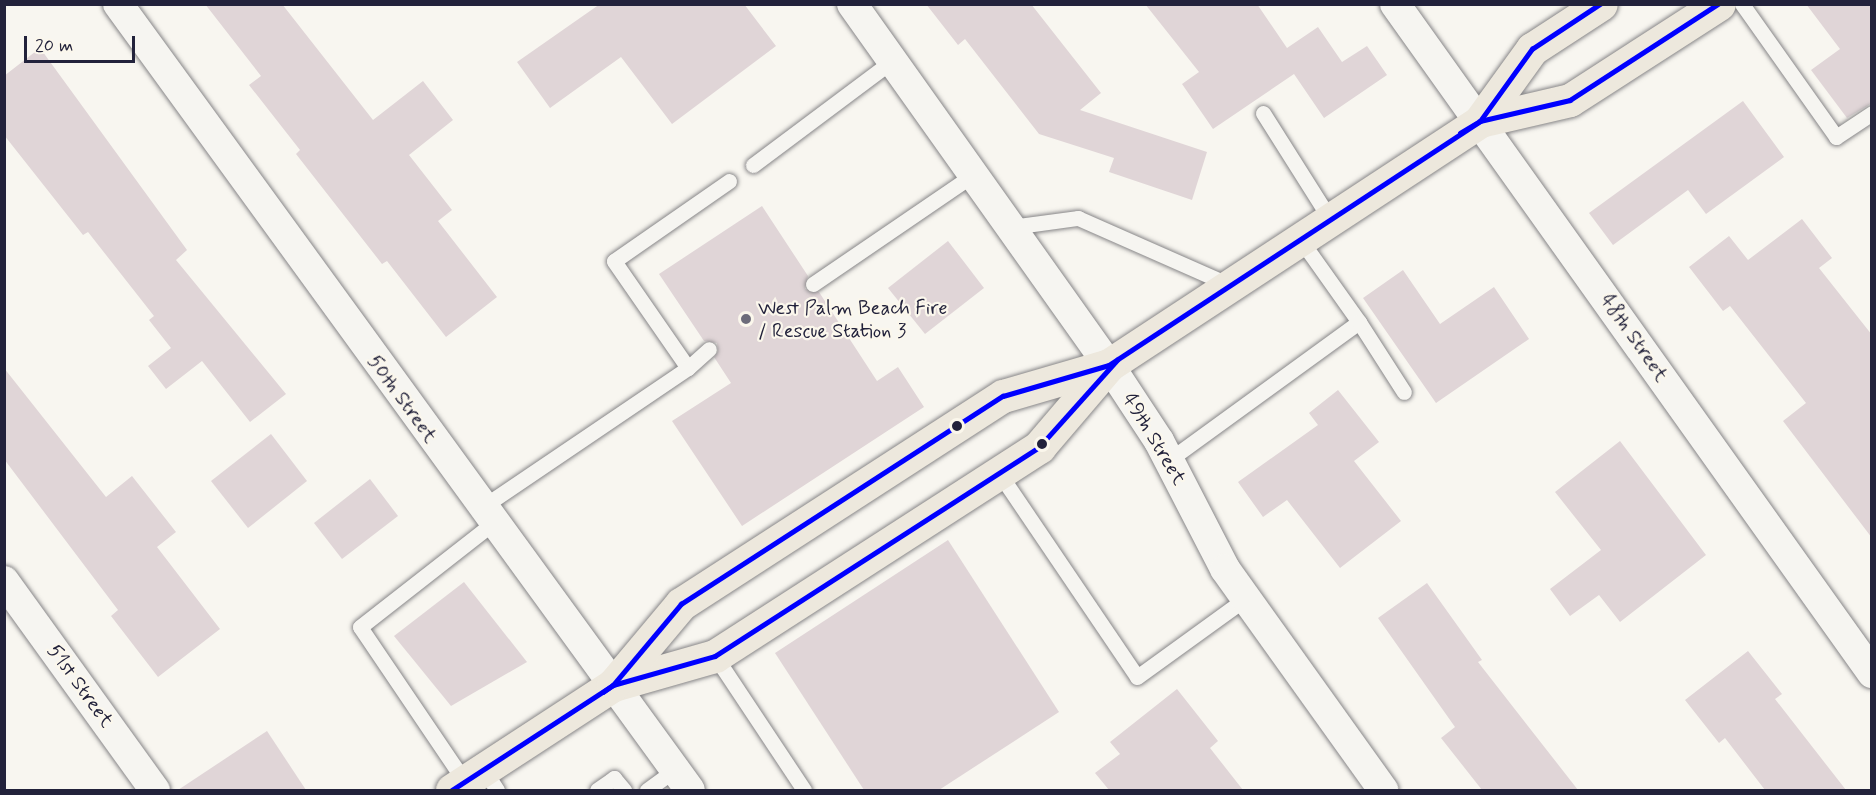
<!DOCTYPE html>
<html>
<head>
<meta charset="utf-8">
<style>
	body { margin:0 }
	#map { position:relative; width:1876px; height:795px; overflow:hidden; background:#f8f6f0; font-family:Mynerve,sans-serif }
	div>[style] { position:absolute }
	.building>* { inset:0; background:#e0d5d7 }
	.roads { filter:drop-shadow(0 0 2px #878688) drop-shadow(0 0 2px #878688) }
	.service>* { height:15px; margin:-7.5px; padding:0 7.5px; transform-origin:7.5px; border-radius:7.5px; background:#f6f5f1 }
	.minor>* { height:30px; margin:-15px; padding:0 15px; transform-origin:15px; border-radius:15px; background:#f6f5f1 }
	.primary>* { height:33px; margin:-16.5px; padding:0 16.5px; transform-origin:16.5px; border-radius:16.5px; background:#ede8dd }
	.bus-1>* { height:4.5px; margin:-2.25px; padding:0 2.25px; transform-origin:2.25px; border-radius:2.25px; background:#00f }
	.dots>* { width:16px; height:16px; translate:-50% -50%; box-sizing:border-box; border:3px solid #fbf7ec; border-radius:50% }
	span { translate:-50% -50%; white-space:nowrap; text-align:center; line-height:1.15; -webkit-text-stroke:4.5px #fbf7ec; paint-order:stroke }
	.poi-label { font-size:20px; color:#22223b }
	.left { translate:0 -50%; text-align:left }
	.street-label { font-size:20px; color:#22223b }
	.frame { position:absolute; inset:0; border:6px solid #22223b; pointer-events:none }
	.scale { position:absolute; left:24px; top:36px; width:111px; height:27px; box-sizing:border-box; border:3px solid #22223b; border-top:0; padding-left:8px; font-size:18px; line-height:21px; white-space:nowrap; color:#22223b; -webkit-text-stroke:4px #fbf7ec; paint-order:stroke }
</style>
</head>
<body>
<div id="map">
	<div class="building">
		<div style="clip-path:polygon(205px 4px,282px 4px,373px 120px,423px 81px,453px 120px,409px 155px,452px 210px,438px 221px,497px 297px,446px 337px,387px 261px,382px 264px,296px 154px,300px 150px,249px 85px,261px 76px)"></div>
		<div style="clip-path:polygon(600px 4px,744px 4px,776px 46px,672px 124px,621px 57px,550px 108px,517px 62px)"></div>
		<div style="clip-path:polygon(926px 4px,1031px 4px,1101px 93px,1080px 110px,1207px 152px,1192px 200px,1109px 172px,1114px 158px,1039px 134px,965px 39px,958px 45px)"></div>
		<div style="clip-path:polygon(1145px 4px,1257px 4px,1287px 48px,1318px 27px,1342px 62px,1367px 46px,1387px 75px,1324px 118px,1294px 74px,1213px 129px,1182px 84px,1199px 72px)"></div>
		<div style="clip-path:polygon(1806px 4px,1872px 4px,1872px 103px,1847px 118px,1811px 70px,1840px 49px)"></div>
		<div style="clip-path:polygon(40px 48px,187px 250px,176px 260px,286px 394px,250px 422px,202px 361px,166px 389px,148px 366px,171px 348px,149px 320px,154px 316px,88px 232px,83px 235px,4px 135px,4px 76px)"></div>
		<div style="clip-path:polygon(1743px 101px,1784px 157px,1706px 214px,1688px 190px,1613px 245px,1589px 213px)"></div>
		<div style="clip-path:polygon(762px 206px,808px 276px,805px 289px,819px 292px,877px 381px,898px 367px,924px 407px,742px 526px,672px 421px,731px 383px,714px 357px,718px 351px,717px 343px,704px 341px,659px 274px)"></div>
		<div style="clip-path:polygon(1802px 219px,1832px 258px,1819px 268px,1872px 335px,1872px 538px,1783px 421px,1806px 403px,1730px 306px,1723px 311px,1689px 267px,1729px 236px,1748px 260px)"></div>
		<div style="clip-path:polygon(948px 241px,984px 288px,925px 334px,888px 288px)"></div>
		<div style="clip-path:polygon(1403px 270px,1440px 324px,1494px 287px,1529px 339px,1436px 403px,1363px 298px)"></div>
		<div style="clip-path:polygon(4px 368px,106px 497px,132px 476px,176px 532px,157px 547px,220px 629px,158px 677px,111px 616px,118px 610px,4px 459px)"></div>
		<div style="clip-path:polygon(1338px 390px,1379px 442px,1354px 461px,1401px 521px,1340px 568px,1287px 500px,1263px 517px,1238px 482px,1318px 425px,1309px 413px)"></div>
		<div style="clip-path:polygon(271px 434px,307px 481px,248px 528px,211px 481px)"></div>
		<div style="clip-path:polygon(1620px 441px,1706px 555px,1620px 622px,1599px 595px,1570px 616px,1550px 589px,1601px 550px,1555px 492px)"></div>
		<div style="clip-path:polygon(370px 479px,398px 516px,342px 559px,314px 523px)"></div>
		<div style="clip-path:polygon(948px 540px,1059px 712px,939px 790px,864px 790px,775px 653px)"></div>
		<div style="clip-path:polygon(464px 582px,527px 662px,451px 706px,394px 636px)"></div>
		<div style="clip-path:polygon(1427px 583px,1482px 660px,1478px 662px,1578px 790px,1482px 790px,1441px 738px,1455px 727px,1378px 618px)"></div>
		<div style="clip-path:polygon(1748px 651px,1782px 694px,1775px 699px,1846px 790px,1765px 790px,1725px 738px,1719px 743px,1685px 700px)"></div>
		<div style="clip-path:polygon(1177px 689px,1218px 741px,1210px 748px,1243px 790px,1109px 790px,1095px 773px,1120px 754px,1110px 742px)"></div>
		<div style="clip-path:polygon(267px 731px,306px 790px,178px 790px)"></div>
	</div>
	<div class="roads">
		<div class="service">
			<div style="left:1742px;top:4px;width:163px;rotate:54.7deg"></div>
			<div style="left:1836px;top:137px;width:43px;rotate:-33.7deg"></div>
			<div style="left:1263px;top:113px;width:125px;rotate:57.7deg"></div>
			<div style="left:753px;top:165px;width:174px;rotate:-36.8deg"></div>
			<div style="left:1011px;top:227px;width:68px;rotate:-7.7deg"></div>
			<div style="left:1078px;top:218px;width:166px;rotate:23.8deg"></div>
			<div style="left:1300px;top:239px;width:102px;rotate:54.6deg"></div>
			<div style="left:813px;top:284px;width:194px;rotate:-34.3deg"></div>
			<div style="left:688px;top:368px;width:130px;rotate:-124.7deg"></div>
			<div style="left:614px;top:261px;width:140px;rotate:-34.8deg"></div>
			<div style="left:1169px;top:460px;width:235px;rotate:-36deg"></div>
			<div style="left:1359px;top:322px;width:83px;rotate:57.3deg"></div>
			<div style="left:999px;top:473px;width:246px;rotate:55.9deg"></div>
			<div style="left:1137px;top:677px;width:135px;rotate:-35.9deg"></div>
			<div style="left:481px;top:508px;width:250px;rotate:-34.1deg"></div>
			<div style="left:688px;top:368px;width:28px;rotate:-42deg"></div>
			<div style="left:715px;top:656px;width:161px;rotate:56.4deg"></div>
			<div style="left:484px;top:770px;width:24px;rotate:57deg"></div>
			<div style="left:465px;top:782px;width:187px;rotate:-124.1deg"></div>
			<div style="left:360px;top:627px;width:169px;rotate:-38deg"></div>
			<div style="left:597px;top:790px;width:21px;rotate:-35deg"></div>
			<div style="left:614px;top:778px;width:16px;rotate:50deg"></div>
			<div style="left:647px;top:790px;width:34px;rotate:-36deg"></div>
		</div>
		<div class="minor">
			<div style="left:118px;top:4px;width:972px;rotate:53.96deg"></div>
			<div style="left:852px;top:4px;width:443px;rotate:54.6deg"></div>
			<div style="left:1109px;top:365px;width:91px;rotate:56.7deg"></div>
			<div style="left:1159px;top:441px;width:144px;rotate:62.7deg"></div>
			<div style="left:1225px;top:569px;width:272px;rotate:54.4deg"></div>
			<div style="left:1395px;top:4px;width:822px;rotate:54.51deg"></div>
			<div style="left:4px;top:581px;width:258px;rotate:54.2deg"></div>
		</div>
		<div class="primary">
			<div style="left:1480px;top:121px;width:92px;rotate:-13.1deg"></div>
			<div style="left:1570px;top:100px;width:177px;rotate:-32.8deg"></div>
			<div style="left:613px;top:685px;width:106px;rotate:-15.9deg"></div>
			<div style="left:715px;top:656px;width:386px;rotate:-32.8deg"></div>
			<div style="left:1039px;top:447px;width:108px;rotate:-49.5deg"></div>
			<div style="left:1109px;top:365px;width:444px;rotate:-33.3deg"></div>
			<div style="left:1480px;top:121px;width:89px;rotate:-54.2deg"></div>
			<div style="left:1532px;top:49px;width:82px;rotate:-33.1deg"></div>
			<div style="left:452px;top:790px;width:192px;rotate:-33.1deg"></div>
			<div style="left:613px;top:685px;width:106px;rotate:-50deg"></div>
			<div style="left:681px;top:604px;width:383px;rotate:-32.9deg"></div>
			<div style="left:1003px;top:396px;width:110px;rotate:-16.3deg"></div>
		</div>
	</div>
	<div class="bus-1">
		<div style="left:1460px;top:133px;width:23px;rotate:-31deg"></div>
		<div style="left:1480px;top:121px;width:89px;rotate:-54.2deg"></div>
		<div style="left:1532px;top:49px;width:82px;rotate:-33.5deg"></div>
		<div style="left:603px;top:692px;width:12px;rotate:-35deg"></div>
		<div style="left:613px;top:685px;width:106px;rotate:-15.9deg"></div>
		<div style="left:715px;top:656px;width:386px;rotate:-32.8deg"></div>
		<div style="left:1039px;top:447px;width:117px;rotate:-48.1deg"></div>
		<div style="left:452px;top:790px;width:192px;rotate:-33.1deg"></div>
		<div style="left:613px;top:685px;width:106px;rotate:-50deg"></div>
		<div style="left:681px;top:604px;width:383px;rotate:-32.9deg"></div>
		<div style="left:1003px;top:396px;width:110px;rotate:-16.3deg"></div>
		<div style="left:1109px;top:365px;width:444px;rotate:-33.3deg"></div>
		<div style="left:1480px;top:121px;width:92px;rotate:-13.1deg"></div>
		<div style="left:1570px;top:100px;width:176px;rotate:-33deg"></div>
	</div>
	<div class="dots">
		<div style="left:746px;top:319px;background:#6d6c7a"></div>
		<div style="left:957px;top:426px;background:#22223b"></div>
		<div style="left:1042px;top:444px;background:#22223b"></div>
	</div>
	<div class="poi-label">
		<span class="left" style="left:758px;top:320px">West Palm Beach Fire<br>/ Rescue Station 3</span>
	</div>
	<div class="street-label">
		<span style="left:1634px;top:338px;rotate:55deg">48th Street</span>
		<span style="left:402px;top:399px;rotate:54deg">50th Street</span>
		<span style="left:1154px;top:439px;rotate:59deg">49th Street</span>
		<span style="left:80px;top:686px;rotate:54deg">51st Street</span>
	</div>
	<div class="frame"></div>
	<div class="scale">20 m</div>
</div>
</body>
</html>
